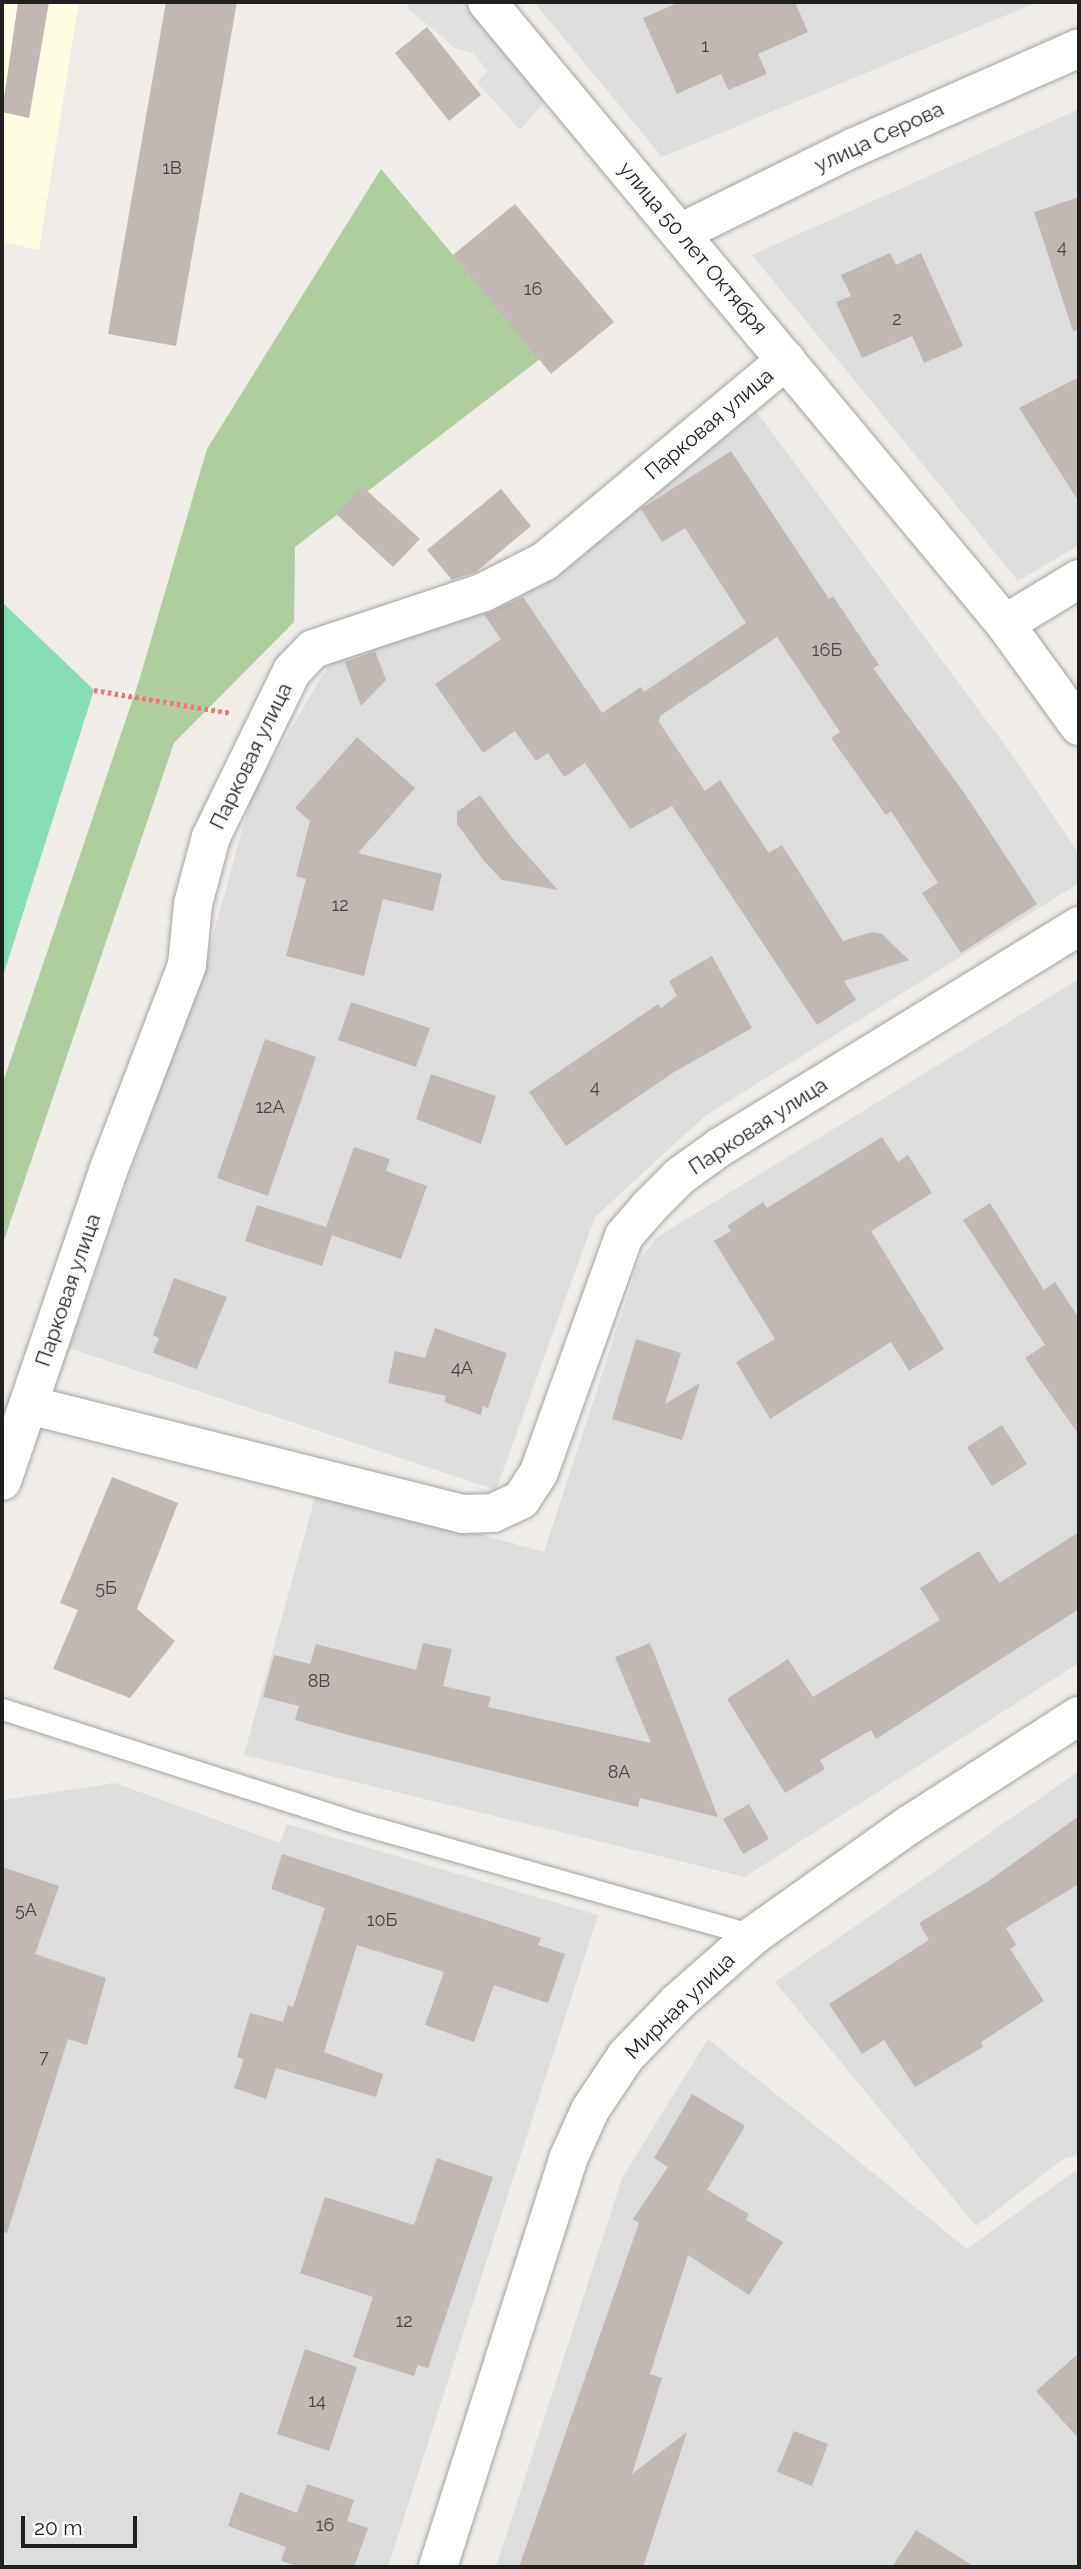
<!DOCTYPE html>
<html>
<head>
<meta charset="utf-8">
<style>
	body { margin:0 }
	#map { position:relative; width:1081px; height:2569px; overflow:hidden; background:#f0ece7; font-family:Raleway,sans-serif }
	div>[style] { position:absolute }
	.residential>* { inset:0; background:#dedddd }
	.education>* { inset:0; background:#fefce2 }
	.forest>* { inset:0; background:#afce9d }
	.pitch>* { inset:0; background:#87ddb5 }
	.parking>* { inset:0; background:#e0e0e0 }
	.building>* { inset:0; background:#c1b8b3 }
	.path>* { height:4.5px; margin-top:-2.25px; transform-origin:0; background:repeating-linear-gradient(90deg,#f67472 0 3.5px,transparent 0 7px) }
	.roads { filter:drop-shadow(0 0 2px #a4a4a4) drop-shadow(0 0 2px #a4a4a4) }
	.service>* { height:21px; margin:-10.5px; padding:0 10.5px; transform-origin:10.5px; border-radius:10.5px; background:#fff }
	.minor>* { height:38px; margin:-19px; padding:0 19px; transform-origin:19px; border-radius:19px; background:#fff }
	span { translate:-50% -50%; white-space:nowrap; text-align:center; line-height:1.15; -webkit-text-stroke:5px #fff; paint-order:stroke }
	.number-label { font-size:18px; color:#484645 }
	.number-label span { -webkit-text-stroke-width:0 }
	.street-label { font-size:21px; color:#202020 }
	.frame { position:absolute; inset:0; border:4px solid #202020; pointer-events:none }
	.scale { position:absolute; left:21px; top:2516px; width:116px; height:32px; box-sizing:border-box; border:4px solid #202020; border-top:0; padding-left:9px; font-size:21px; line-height:24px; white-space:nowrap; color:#202020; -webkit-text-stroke:5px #fff; paint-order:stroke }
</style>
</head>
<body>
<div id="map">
	<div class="residential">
		<div style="clip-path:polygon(534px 2px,1038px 2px,662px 157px)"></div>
		<div style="clip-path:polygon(1079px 109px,1079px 545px,1018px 581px,752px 255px)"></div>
		<div style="clip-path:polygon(756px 411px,1013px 756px,1079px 854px,1079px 883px,705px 1116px,595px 1217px,496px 1490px,69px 1348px,210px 947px,252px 794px,331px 661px,524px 594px)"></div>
		<div style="clip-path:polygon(1079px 979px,1079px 1663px,745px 1877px,244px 1755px,317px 1490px,544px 1552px,639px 1261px,657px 1237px)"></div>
		<div style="clip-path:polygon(1079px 1771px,1079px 2154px,1063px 2159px,976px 2226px,775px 1982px)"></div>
		<div style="clip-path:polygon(115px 1783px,280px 1843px,287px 1824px,598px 1915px,388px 2567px,2px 2567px,2px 1800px)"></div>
		<div style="clip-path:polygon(708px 2039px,967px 2249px,1075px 2171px,1079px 2177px,1079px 2567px,496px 2567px,622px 2178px)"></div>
	</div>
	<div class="education">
		<div style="clip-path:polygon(2px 2px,79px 2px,39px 250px,2px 242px)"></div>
	</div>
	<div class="forest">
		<div style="clip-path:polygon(381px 169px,540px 359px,295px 547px,294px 622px,174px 743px,2px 1246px,2px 1085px,138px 684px,207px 449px)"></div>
	</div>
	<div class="pitch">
		<div style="clip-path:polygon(2px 602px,94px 690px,2px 979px)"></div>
	</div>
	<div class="parking">
		<div style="clip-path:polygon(409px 2px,471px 2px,555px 90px,520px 130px,477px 82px,488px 71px,473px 53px,455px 48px,407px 8px)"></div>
	</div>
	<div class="building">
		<div style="clip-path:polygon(18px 2px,49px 2px,29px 118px,2px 112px)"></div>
		<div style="clip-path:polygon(166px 2px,237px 2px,176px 346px,108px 334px)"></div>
		<div style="clip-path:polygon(680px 2px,795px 2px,808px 32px,758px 54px,767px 74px,728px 90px,721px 74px,677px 94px,643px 18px)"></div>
		<div style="clip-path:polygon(427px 27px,481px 95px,449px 121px,395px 53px)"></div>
		<div style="clip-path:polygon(1079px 197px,1079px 330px,1073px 331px,1034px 212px)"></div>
		<div style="clip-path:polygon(515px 204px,614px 322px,551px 374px,453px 255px)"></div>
		<div style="clip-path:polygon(890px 253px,896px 265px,921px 253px,963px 346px,924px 363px,912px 336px,862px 358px,836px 302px,851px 296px,841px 275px)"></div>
		<div style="clip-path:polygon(1079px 377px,1079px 502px,1019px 408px)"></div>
		<div style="clip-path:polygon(731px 451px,829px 599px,833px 596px,879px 665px,873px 668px,965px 794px,1037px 904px,961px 953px,922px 893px,938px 883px,891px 811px,886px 815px,831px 738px,840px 732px,777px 637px,660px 716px,659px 722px,705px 791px,720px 780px,769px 853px,782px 845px,843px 941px,872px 932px,882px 934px,909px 960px,844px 981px,856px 1000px,817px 1025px,672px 806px,630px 829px,585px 763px,564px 777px,548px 753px,536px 761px,515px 731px,483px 753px,435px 684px,501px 639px,484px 615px,523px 597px,602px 713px,641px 687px,644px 692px,746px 623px,685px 528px,662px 542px,641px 509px)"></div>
		<div style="clip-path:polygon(362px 486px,420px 539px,393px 567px,336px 514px)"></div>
		<div style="clip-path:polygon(501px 489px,531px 526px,476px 572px,452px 580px,427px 550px)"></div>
		<div style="clip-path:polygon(375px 651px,386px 680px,361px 706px,345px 662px)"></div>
		<div style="clip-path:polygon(357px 737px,415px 788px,358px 853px,442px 874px,433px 911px,383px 899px,364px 976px,286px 956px,306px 879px,296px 876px,310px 821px,295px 808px)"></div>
		<div style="clip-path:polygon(480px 795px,513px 839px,558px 890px,502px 880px,484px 861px,457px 824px,457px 812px)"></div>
		<div style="clip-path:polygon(712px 956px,752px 1028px,674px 1072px,566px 1146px,529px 1092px,658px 1004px,661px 1008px,677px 996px,669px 981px)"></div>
		<div style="clip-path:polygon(351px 1002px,430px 1028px,416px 1067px,338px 1040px)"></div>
		<div style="clip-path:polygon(265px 1039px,316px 1057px,268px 1196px,217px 1178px)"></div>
		<div style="clip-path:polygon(431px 1074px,496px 1096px,481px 1144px,416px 1119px)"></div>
		<div style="clip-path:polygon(882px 1137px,898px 1162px,908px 1155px,932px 1193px,871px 1231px,944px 1349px,909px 1371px,891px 1342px,770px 1419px,736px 1362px,775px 1339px,714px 1241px,731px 1231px,727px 1226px,763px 1202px,767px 1208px)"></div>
		<div style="clip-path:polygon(354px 1147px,390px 1159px,386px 1171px,427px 1186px,401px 1259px,332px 1235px,322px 1266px,245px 1241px,257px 1205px,326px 1227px)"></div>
		<div style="clip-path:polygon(990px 1203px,1044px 1290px,1055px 1282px,1079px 1318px,1079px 1435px,1025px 1358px,1045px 1345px,963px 1220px)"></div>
		<div style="clip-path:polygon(174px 1278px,227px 1297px,197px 1369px,153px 1353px,159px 1338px,153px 1335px)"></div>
		<div style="clip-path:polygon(435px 1328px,507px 1353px,488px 1408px,483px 1406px,481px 1415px,444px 1402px,446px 1396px,388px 1383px,395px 1351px,425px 1358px)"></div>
		<div style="clip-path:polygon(636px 1339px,681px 1353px,665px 1404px,700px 1383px,682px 1440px,612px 1419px)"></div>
		<div style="clip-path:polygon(1002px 1425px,1027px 1464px,992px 1486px,967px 1447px)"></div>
		<div style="clip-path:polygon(112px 1477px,178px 1503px,137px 1609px,175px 1641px,130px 1698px,53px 1669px,78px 1610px,60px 1603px)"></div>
		<div style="clip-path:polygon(1079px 1532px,1079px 1609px,876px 1739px,871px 1730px,820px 1760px,825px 1769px,785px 1793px,727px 1699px,788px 1659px,813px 1697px,940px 1620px,920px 1588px,979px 1551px,999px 1583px)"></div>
		<div style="clip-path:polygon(423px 1643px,452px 1649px,443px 1686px,491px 1697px,488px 1707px,651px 1743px,615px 1657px,650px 1643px,718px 1817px,640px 1798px,638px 1807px,356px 1737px,295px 1720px,299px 1706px,263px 1697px,274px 1655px,310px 1664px,316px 1644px,416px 1670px)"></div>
		<div style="clip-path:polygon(749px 1804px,769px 1839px,743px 1854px,723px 1819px)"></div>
		<div style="clip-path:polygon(1079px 1816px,1079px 1884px,1006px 1928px,1016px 1945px,1010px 1949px,1044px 2001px,981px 2042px,983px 2047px,915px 2087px,884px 2040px,862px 2054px,829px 2004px,929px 1940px,919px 1923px,987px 1882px)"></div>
		<div style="clip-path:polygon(282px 1854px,541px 1938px,538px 1945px,565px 1954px,548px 2003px,494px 1985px,474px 2042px,425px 2025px,444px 1972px,357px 1945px,324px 2052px,383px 2074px,376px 2097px,276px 2068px,266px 2099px,234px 2088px,244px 2059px,237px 2057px,250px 2013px,283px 2022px,288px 2005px,293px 2007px,325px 1908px,271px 1889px)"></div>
		<div style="clip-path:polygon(2px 1867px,59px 1886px,35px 1954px,106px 1978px,87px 2045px,68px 2039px,7px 2233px,2px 2232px)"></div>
		<div style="clip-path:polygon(692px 2094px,745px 2126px,707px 2190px,749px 2214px,746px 2220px,783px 2242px,749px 2295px,688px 2255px,650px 2374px,662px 2378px,632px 2474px,687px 2432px,643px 2567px,519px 2567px,639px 2223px,633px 2219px,668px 2167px,654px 2158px)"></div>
		<div style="clip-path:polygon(437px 2158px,493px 2177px,428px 2368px,418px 2365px,414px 2376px,353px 2357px,373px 2297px,300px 2273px,325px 2197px,414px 2225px)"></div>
		<div style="clip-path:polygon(305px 2349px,357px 2367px,329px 2451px,277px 2434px)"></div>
		<div style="clip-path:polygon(1079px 2353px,1079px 2439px,1036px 2391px)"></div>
		<div style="clip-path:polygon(794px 2431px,828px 2444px,812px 2486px,777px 2472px)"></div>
		<div style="clip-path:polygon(307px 2484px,354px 2500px,347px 2521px,368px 2528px,354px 2567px,300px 2567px,281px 2561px,286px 2547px,228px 2526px,240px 2492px,297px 2513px)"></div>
		<div style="clip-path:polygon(916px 2530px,975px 2567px,892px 2567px)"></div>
	</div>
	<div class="path">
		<div style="left:94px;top:690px;width:139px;rotate:9.5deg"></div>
	</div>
	<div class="roads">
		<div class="service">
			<div style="left:2px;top:1709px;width:362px;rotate:17.8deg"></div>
			<div style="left:347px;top:1820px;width:423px;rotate:15.8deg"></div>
		</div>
		<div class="minor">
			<div style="left:487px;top:2px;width:809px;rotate:50.21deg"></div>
			<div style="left:1005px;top:624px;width:126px;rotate:54deg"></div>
			<div style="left:682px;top:232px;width:193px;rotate:-26.2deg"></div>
			<div style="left:855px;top:147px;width:245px;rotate:-23.8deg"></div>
			<div style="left:1005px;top:624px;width:87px;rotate:-31.3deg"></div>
			<div style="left:29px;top:1405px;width:447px;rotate:14.1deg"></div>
			<div style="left:463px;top:1514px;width:30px;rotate:-2deg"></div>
			<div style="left:493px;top:1513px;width:31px;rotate:-25deg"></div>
			<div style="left:521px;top:1500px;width:33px;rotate:-57deg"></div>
			<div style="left:539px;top:1472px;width:251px;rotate:-70.2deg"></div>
			<div style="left:624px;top:1236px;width:37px;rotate:-49deg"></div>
			<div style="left:648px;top:1208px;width:45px;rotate:-45deg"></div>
			<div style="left:680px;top:1176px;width:49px;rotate:-35.9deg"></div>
			<div style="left:720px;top:1147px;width:422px;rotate:-31.6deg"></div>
			<div style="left:2px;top:1481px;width:328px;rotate:-71.1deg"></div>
			<div style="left:108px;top:1171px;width:221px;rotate:-69deg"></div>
			<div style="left:187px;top:965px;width:61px;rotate:-84.4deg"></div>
			<div style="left:193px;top:904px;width:69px;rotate:-75deg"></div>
			<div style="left:211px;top:837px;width:185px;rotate:-64deg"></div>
			<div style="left:292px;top:671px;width:30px;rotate:-46deg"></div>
			<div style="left:313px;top:649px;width:180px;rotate:-18.4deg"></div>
			<div style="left:484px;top:592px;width:68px;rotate:-26.9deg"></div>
			<div style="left:545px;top:561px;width:314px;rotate:-39.8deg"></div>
			<div style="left:438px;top:2567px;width:428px;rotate:-72.3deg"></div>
			<div style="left:568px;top:2159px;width:54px;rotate:-65.8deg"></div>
			<div style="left:590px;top:2110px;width:65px;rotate:-56.3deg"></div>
			<div style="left:626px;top:2056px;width:75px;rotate:-46.1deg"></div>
			<div style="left:678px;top:2002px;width:101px;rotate:-41.4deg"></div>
			<div style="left:754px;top:1935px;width:190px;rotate:-35.4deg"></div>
			<div style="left:909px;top:1825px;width:202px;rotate:-32.7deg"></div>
		</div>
	</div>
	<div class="number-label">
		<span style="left:705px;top:46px">1</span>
		<span style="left:172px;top:168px">1В</span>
		<span style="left:1062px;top:247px">4</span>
		<span style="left:533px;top:289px">16</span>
		<span style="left:897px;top:319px">2</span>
		<span style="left:827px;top:650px">16Б</span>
		<span style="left:340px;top:905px">12</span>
		<span style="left:595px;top:1087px">4</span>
		<span style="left:270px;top:1107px">12А</span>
		<span style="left:462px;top:1368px">4А</span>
		<span style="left:106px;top:1588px">5Б</span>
		<span style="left:319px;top:1681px">8В</span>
		<span style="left:619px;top:1772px">8А</span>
		<span style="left:26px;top:1910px">5А</span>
		<span style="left:382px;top:1920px">10Б</span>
		<span style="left:44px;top:2057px">7</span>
		<span style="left:404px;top:2321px">12</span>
		<span style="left:317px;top:2401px">14</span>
		<span style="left:325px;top:2525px">16</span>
	</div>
	<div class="street-label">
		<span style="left:879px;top:137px;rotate:-25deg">улица Серова</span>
		<span style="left:693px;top:248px;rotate:50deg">улица 50 лет Октября</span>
		<span style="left:709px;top:424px;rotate:-40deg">Парковая улица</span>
		<span style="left:251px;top:756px;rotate:-64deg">Парковая улица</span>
		<span style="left:758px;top:1126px;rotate:-33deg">Парковая улица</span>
		<span style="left:68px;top:1290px;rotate:-71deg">Парковая улица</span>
		<span style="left:680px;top:2006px;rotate:-44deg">Мирная улица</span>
	</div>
	<div class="frame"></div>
	<div class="scale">20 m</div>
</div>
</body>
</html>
